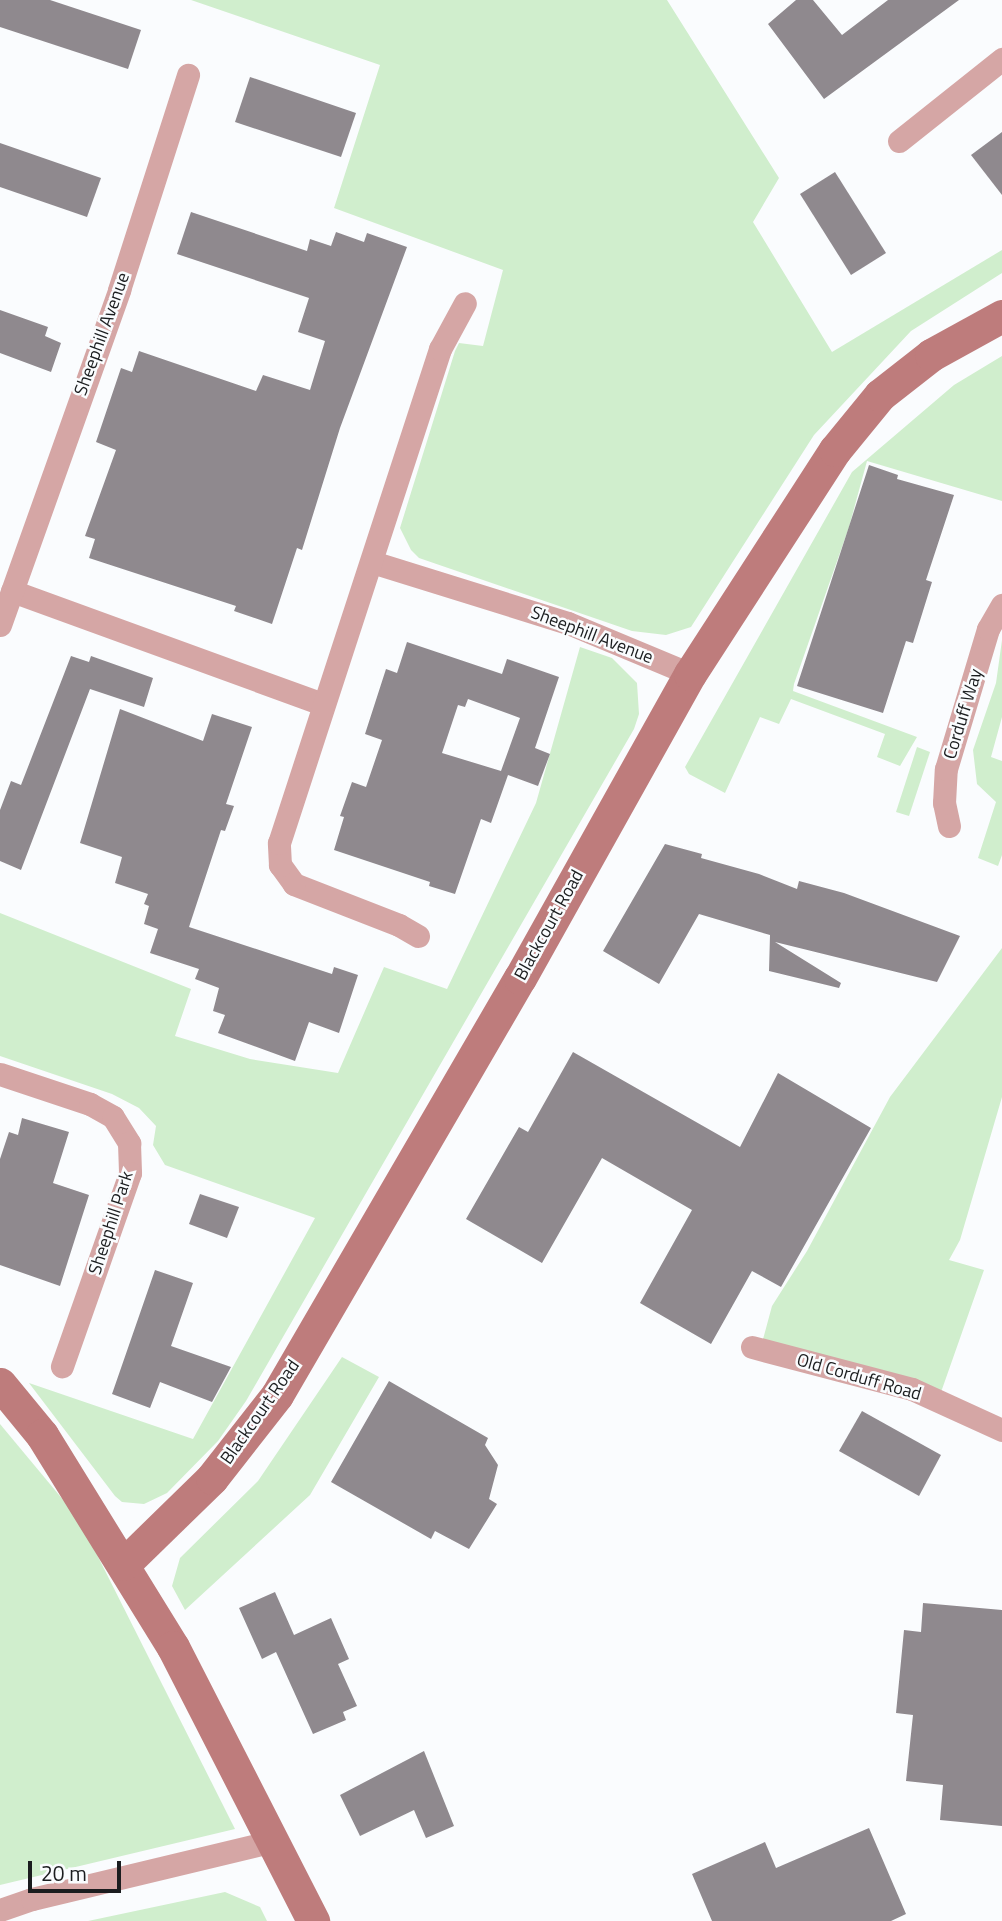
<!DOCTYPE html>
<html>
<head>
<meta charset="utf-8">
<style>
	body { margin:0 }
	#map { position:relative; width:1002px; height:1921px; overflow:hidden; background:#fafcfe; font-family:"Titillium Web",sans-serif }
	div>[style] { position:absolute }
	.green>* { inset:0; background:#d0eecd }
	.building>* { inset:0; background:#8f898e }
	.street>* { height:23px; margin:-11.5px; padding:0 11.5px; transform-origin:11.5px; border-radius:11.5px; background:#d5a6a5 }
	.secondary>* { height:33px; margin:-16.5px; padding:0 16.5px; transform-origin:16.5px; border-radius:16.5px; background:#be7c7c }
	span { translate:-50% -50%; white-space:nowrap; text-align:center; line-height:1.15; -webkit-text-stroke:5px #fafcfe; paint-order:stroke }
	.street-label { font-size:18px; color:#1b1d1f }
	.scale { position:absolute; left:28px; top:1861px; width:93px; height:32px; box-sizing:border-box; border:4px solid #1b1d1f; border-top:0; padding-left:9px; font-size:21px; line-height:24px; white-space:nowrap; color:#1b1d1f; -webkit-text-stroke:5px #fafcfe; paint-order:stroke }
</style>
</head>
<body>
<div id="map">
	<div class="green">
		<div style="clip-path:polygon(191px 0,667px 0,779px 178px,753px 222px,832px 352px,1002px 250px,1002px 273px,911px 331px,814px 435px,691px 627px,666px 635px,632px 631px,419px 558px,411px 550px,400px 528px,455px 351px,459px 343px,483px 346px,503px 270px,334px 208px,380px 65px)"></div>
		<div style="clip-path:polygon(1002px 356px,1002px 501px,867px 461px,849px 527px,794px 684px,793px 691px,917px 737px,900px 766px,877px 757px,885px 734px,791px 699px,779px 724px,760px 717px,725px 793px,689px 774px,685px 767px,852px 472px,954px 385px)"></div>
		<div style="clip-path:polygon(1002px 640px,1002px 717px,991px 757px,1002px 761px,1002px 855px,998px 866px,978px 858px,996px 802px,977px 784px,973px 750px,996px 683px)"></div>
		<div style="clip-path:polygon(580px 647px,612px 658px,637px 683px,639px 714px,634px 729px,246px 1401px,218px 1441px,167px 1493px,144px 1504px,122px 1502px,115px 1496px,29px 1383px,193px 1439px,315px 1218px,165px 1165px,153px 1145px,156px 1126px,139px 1108px,112px 1094px,0 1056px,0 913px,191px 989px,175px 1036px,250px 1059px,338px 1073px,384px 967px,447px 989px,536px 803px)"></div>
		<div style="clip-path:polygon(917px 747px,930px 752px,909px 816px,896px 812px)"></div>
		<div style="clip-path:polygon(1002px 948px,1002px 1097px,960px 1240px,949px 1260px,984px 1270px,940px 1395px,762px 1343px,772px 1306px,807px 1251px,890px 1097px)"></div>
		<div style="clip-path:polygon(342px 1357px,379px 1377px,310px 1495px,185px 1610px,172px 1586px,180px 1558px,258px 1481px)"></div>
		<div style="clip-path:polygon(0 1424px,79px 1519px,235px 1829px,0 1885px)"></div>
		<div style="clip-path:polygon(225px 1892px,260px 1907px,267px 1921px,88px 1921px)"></div>
	</div>
	<div class="building">
		<div style="clip-path:polygon(0 0,50px 0,141px 30px,128px 69px,0 27px)"></div>
		<div style="clip-path:polygon(796px 0,813px 0,842px 35px,888px 0,959px 0,824px 99px,768px 24px)"></div>
		<div style="clip-path:polygon(250px 77px,356px 113px,341px 157px,235px 122px)"></div>
		<div style="clip-path:polygon(1002px 132px,1002px 195px,971px 155px)"></div>
		<div style="clip-path:polygon(0 143px,101px 178px,87px 217px,0 187px)"></div>
		<div style="clip-path:polygon(835px 172px,886px 253px,851px 275px,800px 194px)"></div>
		<div style="clip-path:polygon(191px 212px,307px 251px,310px 239px,331px 246px,336px 232px,364px 242px,367px 233px,407px 247px,340px 428px,302px 550px,297px 548px,272px 624px,234px 611px,236px 606px,89px 558px,95px 539px,85px 536px,116px 450px,96px 442px,121px 368px,132px 372px,139px 351px,256px 391px,263px 375px,310px 390px,325px 341px,298px 332px,309px 298px,177px 254px)"></div>
		<div style="clip-path:polygon(0 310px,48px 327px,45px 336px,61px 343px,51px 372px,0 353px)"></div>
		<div style="clip-path:polygon(869px 465px,898px 475px,897px 479px,954px 495px,926px 580px,932px 582px,913px 643px,906px 641px,883px 713px,797px 686px)"></div>
		<div style="clip-path:polygon(evenodd,407px 642px,502px 674px,507px 659px,559px 677px,535px 748px,550px 754px,538px 786px,508px 775px,491px 823px,481px 819px,455px 894px,429px 886px,430px 882px,334px 850px,344px 817px,340px 816px,352px 782px,366px 787px,382px 740px,365px 734px,386px 669px,397px 673px,407px 642px,468px 699px,520px 718px,501px 771px,442px 753px,458px 705px,465px 707px,468px 699px)"></div>
		<div style="clip-path:polygon(71px 656px,89px 662px,91px 656px,153px 678px,144px 707px,90px 689px,21px 870px,0 861px,0 810px,11px 781px,21px 785px)"></div>
		<div style="clip-path:polygon(120px 709px,203px 741px,212px 714px,252px 727px,226px 804px,234px 806px,225px 831px,221px 830px,189px 927px,332px 974px,334px 967px,358px 975px,339px 1033px,309px 1022px,295px 1061px,218px 1033px,225px 1015px,213px 1011px,219px 988px,195px 979px,199px 969px,150px 953px,158px 929px,144px 924px,149px 906px,144px 904px,148px 894px,115px 883px,122px 857px,80px 843px)"></div>
		<div style="clip-path:polygon(665px 844px,702px 854px,701px 858px,759px 874px,797px 889px,799px 881px,844px 893px,960px 936px,937px 982px,775px 942px,841px 983px,839px 988px,769px 971px,770px 935px,699px 914px,659px 984px,603px 951px)"></div>
		<div style="clip-path:polygon(573px 1052px,740px 1147px,778px 1073px,871px 1128px,781px 1287px,752px 1271px,711px 1344px,640px 1303px,692px 1210px,602px 1158px,542px 1263px,466px 1219px,519px 1127px,528px 1132px)"></div>
		<div style="clip-path:polygon(22px 1118px,69px 1132px,53px 1183px,89px 1195px,60px 1286px,0 1265px,0 1159px,9px 1132px,18px 1135px)"></div>
		<div style="clip-path:polygon(200px 1194px,239px 1207px,227px 1238px,189px 1224px)"></div>
		<div style="clip-path:polygon(155px 1270px,193px 1283px,171px 1346px,231px 1367px,212px 1402px,160px 1382px,150px 1408px,112px 1394px)"></div>
		<div style="clip-path:polygon(389px 1381px,488px 1438px,485px 1445px,498px 1465px,489px 1499px,497px 1504px,469px 1549px,435px 1531px,431px 1539px,331px 1482px)"></div>
		<div style="clip-path:polygon(862px 1411px,941px 1455px,919px 1496px,839px 1451px)"></div>
		<div style="clip-path:polygon(275px 1592px,294px 1635px,331px 1618px,349px 1659px,338px 1664px,357px 1706px,343px 1712px,346px 1720px,313px 1734px,276px 1652px,262px 1659px,239px 1608px)"></div>
		<div style="clip-path:polygon(923px 1603px,1002px 1610px,1002px 1826px,940px 1820px,943px 1785px,906px 1781px,913px 1715px,896px 1713px,904px 1630px,921px 1632px)"></div>
		<div style="clip-path:polygon(424px 1751px,454px 1826px,426px 1838px,414px 1810px,360px 1836px,340px 1795px)"></div>
		<div style="clip-path:polygon(869px 1828px,906px 1914px,891px 1921px,712px 1921px,692px 1874px,765px 1842px,776px 1868px)"></div>
	</div>
	<div class="street">
		<div style="left:899px;top:141px;width:132px;rotate:-38.5deg"></div>
		<div style="left:372px;top:562px;width:205px;rotate:17.3deg"></div>
		<div style="left:568px;top:623px;width:132px;rotate:22.7deg"></div>
		<div style="left:12px;top:591px;width:330px;rotate:20deg"></div>
		<div style="left:0;top:625px;width:356px;rotate:-70.4deg"></div>
		<div style="left:119px;top:290px;width:226px;rotate:-72.2deg"></div>
		<div style="left:949px;top:826px;width:24px;rotate:-102deg"></div>
		<div style="left:944px;top:803px;width:34px;rotate:-87deg"></div>
		<div style="left:946px;top:769px;width:146px;rotate:-73.3deg"></div>
		<div style="left:988px;top:629px;width:28px;rotate:-60deg"></div>
		<div style="left:418px;top:936px;width:22px;rotate:-150deg"></div>
		<div style="left:399px;top:925px;width:113px;rotate:-158.7deg"></div>
		<div style="left:294px;top:884px;width:24px;rotate:-126deg"></div>
		<div style="left:280px;top:865px;width:22px;rotate:-93deg"></div>
		<div style="left:279px;top:843px;width:520px;rotate:-71.95deg"></div>
		<div style="left:440px;top:349px;width:52px;rotate:-61.5deg"></div>
		<div style="left:0;top:1074px;width:95px;rotate:18.4deg"></div>
		<div style="left:90px;top:1104px;width:26px;rotate:29deg"></div>
		<div style="left:113px;top:1117px;width:31px;rotate:58deg"></div>
		<div style="left:129px;top:1143px;width:30px;rotate:88deg"></div>
		<div style="left:130px;top:1173px;width:205px;rotate:109.4deg"></div>
		<div style="left:752px;top:1347px;width:165px;rotate:14.7deg"></div>
		<div style="left:912px;top:1389px;width:99px;rotate:24.5deg"></div>
		<div style="left:0;top:1910px;width:34px;rotate:-19deg"></div>
		<div style="left:32px;top:1899px;width:248px;rotate:-13.5deg"></div>
	</div>
	<div class="secondary">
		<div style="left:0;top:1384px;width:66px;rotate:50.5deg"></div>
		<div style="left:42px;top:1435px;width:249px;rotate:58.3deg"></div>
		<div style="left:173px;top:1647px;width:308px;rotate:62.9deg"></div>
		<div style="left:124px;top:1564px;width:123px;rotate:-44.3deg"></div>
		<div style="left:212px;top:1478px;width:105px;rotate:-51.9deg"></div>
		<div style="left:277px;top:1395px;width:483px;rotate:-59.8deg"></div>
		<div style="left:520px;top:978px;width:348px;rotate:-60.8deg"></div>
		<div style="left:690px;top:674px;width:267px;rotate:-57.1deg"></div>
		<div style="left:835px;top:450px;width:71px;rotate:-50.7deg"></div>
		<div style="left:880px;top:395px;width:65px;rotate:-38.1deg"></div>
		<div style="left:931px;top:355px;width:81px;rotate:-28.8deg"></div>
	</div>
	<div class="street-label">
		<span style="left:102px;top:334px;rotate:-70deg">Sheephill Avenue</span>
		<span style="left:592px;top:635px;rotate:21deg">Sheephill Avenue</span>
		<span style="left:963px;top:714px;rotate:-73deg">Corduff Way</span>
		<span style="left:549px;top:925px;rotate:-61deg">Blackcourt Road</span>
		<span style="left:111px;top:1223px;rotate:-72deg">Sheephill Park</span>
		<span style="left:859px;top:1377px;rotate:16deg">Old Corduff Road</span>
		<span style="left:260px;top:1412px;rotate:-55deg">Blackcourt Road</span>
	</div>
	<div class="scale">20 m</div>
</div>
</body>
</html>
